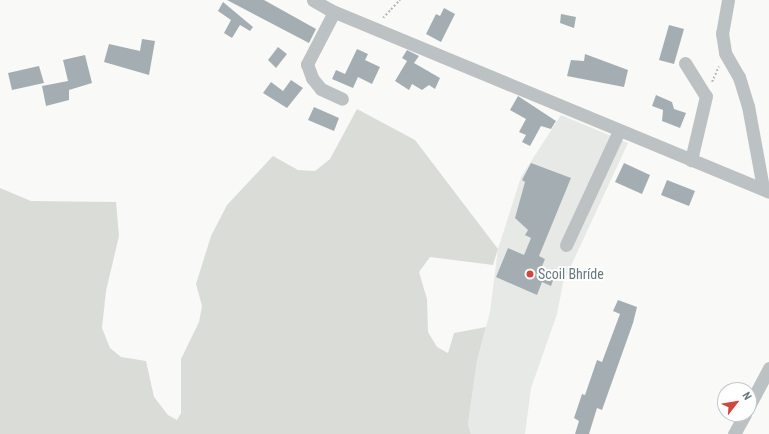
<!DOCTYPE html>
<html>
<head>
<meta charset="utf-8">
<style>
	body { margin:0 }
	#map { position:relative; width:769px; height:434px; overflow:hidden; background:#f9f9f7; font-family:"Roboto Condensed",sans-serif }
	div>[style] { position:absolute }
	.built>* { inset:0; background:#e7e9e7 }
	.green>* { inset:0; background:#daddd7 }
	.building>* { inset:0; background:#a4aeb2 }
	.path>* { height:2px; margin-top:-1px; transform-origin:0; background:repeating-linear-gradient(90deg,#b9bdbf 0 2px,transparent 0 4px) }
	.minor>* { height:13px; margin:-6.5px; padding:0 6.5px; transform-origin:6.5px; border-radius:6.5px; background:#bcc2c4 }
	.dots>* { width:11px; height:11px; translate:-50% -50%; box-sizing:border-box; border:2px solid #fff; border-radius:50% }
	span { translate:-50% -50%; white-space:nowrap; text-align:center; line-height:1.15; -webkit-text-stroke:4px #fff; paint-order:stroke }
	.poi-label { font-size:14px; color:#67797f }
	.left { translate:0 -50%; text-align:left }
	.north { position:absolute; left:717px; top:382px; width:40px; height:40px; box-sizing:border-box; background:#fff; border:1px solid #c2c9cc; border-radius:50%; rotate:59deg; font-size:11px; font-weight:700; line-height:16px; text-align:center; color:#67797f }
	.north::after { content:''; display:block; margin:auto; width:14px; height:18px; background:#d1473f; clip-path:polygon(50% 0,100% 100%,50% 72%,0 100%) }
</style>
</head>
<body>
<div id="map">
	<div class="built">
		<div style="clip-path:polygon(561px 115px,628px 143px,563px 283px,557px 314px,531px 388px,525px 434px,471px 434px,468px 424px,477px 361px,490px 312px,498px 249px,521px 177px)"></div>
	</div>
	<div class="green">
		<div style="clip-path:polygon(357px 109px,415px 140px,498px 249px,493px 265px,430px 257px,419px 272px,427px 299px,428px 332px,437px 347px,448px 353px,454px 333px,486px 327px,477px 361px,468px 424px,471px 434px,0 434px,0 188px,31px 201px,116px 202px,119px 236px,106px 291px,102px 328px,110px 348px,121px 357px,146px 361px,154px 397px,168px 415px,177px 420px,181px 413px,181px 359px,199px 322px,202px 306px,196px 284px,211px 236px,227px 205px,273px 156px,298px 170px,315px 171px,330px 159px)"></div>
	</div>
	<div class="building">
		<div style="clip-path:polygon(227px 0,264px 0,316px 29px,309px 43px)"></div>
		<div style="clip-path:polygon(223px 2px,253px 27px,250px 31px,240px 25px,232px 38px,224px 33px,231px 20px,218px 11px)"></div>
		<div style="clip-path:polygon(444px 8px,455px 14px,441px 42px,426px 34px,436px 14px,440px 16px)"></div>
		<div style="clip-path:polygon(561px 14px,576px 17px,574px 28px,560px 23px)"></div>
		<div style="clip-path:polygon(669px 25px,684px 29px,674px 64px,659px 60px)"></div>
		<div style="clip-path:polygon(142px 39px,155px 41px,149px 75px,104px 62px,109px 44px,140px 51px)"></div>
		<div style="clip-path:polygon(278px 47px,287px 54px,276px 68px,268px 60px)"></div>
		<div style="clip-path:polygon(357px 49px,368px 54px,365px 60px,380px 67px,372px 84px,358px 77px,353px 88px,332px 79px,336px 70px,345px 74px)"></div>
		<div style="clip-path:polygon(407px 50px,419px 56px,414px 63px,440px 78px,435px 89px,429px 85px,422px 90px,412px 84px,409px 90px,395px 81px,407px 61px,402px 58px)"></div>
		<div style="clip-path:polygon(585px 54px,628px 70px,624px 87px,567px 76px,571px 60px,584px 61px)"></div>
		<div style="clip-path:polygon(85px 55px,92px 83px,69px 90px,69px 100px,46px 106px,42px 86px,68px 81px,63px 60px)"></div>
		<div style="clip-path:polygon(39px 66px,44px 83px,12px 90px,8px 73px)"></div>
		<div style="clip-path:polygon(291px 80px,303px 88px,287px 108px,263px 93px,271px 82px,283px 91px)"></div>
		<div style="clip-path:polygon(656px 95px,672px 102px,674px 109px,686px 113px,680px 128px,662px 121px,663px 110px,652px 106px)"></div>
		<div style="clip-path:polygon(518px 96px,556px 121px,551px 129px,541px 126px,530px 146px,522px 142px,526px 135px,519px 132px,526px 119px,510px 110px)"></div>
		<div style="clip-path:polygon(314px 107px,339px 118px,334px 131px,308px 120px)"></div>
		<div style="clip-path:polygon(531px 163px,571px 178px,539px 256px,545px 259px,540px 271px,554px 278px,551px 286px,542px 282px,537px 295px,496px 277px,508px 248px,524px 255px,531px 238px,525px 235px,528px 230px,515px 218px,525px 182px,522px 180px)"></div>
		<div style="clip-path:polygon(624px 163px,650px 175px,642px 194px,615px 182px)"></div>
		<div style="clip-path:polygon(667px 180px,695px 191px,689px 206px,661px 195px)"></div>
		<div style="clip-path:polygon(618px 300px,637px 307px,633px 323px,602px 410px,597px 408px,589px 434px,575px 434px,579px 421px,574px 418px,582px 394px,585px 395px,597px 360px,602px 362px,620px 314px,613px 311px)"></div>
	</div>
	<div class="path">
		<div style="left:383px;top:18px;width:25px;rotate:-47deg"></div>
		<div style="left:712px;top:82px;width:17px;rotate:-66deg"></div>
	</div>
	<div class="minor">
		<div style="left:313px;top:0;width:20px;rotate:30deg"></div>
		<div style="left:330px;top:10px;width:475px;rotate:22.5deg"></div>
		<div style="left:728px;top:0;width:34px;rotate:100deg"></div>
		<div style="left:722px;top:33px;width:20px;rotate:81deg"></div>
		<div style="left:725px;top:53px;width:28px;rotate:60deg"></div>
		<div style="left:739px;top:77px;width:30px;rotate:73deg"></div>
		<div style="left:748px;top:106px;width:83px;rotate:79.6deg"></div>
		<div style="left:334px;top:12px;width:59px;rotate:117.4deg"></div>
		<div style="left:307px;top:64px;width:15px;rotate:70deg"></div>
		<div style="left:312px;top:78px;width:14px;rotate:51deg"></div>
		<div style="left:321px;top:89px;width:23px;rotate:25deg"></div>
		<div style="left:685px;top:63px;width:39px;rotate:58deg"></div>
		<div style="left:706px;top:96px;width:66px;rotate:103.2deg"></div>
		<div style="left:566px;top:245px;width:126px;rotate:-65.1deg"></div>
		<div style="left:749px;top:406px;width:43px;rotate:-62.2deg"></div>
		<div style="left:734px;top:434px;width:23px;rotate:-61deg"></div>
	</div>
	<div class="dots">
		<div style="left:530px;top:274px;background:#d1473f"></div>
	</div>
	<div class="poi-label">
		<span class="left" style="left:538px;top:274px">Scoil Bhríde</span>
	</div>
	<div class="north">N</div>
</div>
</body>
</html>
